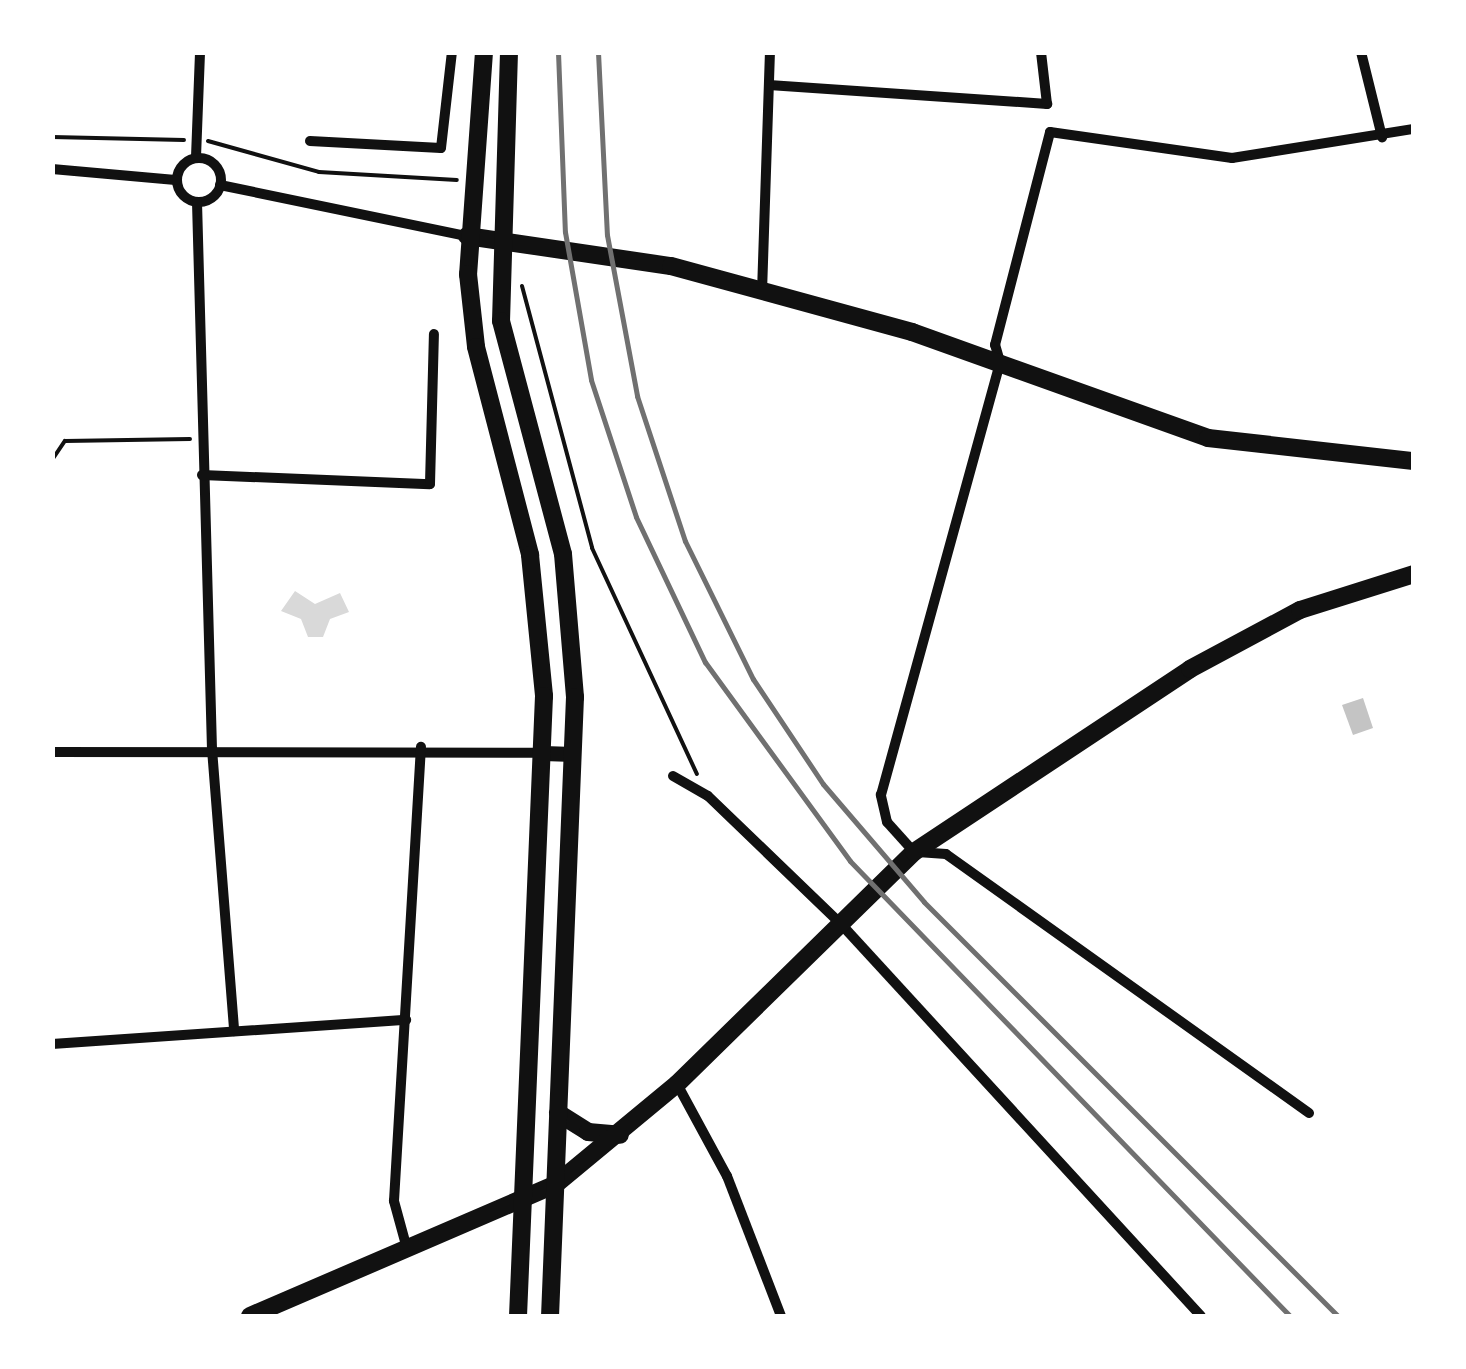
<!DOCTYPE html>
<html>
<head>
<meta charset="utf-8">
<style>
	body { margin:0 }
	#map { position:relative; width:1466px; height:1369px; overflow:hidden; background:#fff; font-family:"Source Serif 4",serif }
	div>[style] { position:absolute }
	.water>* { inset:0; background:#d9d9d9 }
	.building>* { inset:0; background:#c4c4c4 }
	.path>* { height:4px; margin:-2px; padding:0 2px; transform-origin:2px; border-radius:2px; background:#111 }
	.minor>* { height:10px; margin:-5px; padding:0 5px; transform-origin:5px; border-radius:5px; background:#111 }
	.minor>.ring { margin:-5px; padding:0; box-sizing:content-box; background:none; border:10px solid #111; border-radius:50% }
	.tertiary>* { height:15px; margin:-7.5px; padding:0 7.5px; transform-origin:7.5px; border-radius:7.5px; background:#111 }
	.secondary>* { height:18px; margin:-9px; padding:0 9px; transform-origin:9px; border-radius:9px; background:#111 }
	.primary>* { height:18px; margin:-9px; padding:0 9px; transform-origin:9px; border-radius:9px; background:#111 }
	.rail>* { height:5px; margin:-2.5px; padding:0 2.5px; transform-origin:2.5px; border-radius:2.5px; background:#707070 }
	span { translate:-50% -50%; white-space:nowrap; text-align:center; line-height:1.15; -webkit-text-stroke:8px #fff; paint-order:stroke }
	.frame { position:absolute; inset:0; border:55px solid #fff; pointer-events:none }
</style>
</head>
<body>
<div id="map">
	<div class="water">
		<div style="clip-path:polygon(295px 591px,315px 604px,340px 593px,349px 612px,330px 619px,323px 637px,308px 637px,301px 619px,281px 611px)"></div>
	</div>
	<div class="building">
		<div style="clip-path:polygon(1363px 698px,1373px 728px,1353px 735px,1342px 705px)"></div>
	</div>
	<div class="path">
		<div style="left:52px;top:137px;width:132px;rotate:1.3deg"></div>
		<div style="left:208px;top:141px;width:115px;rotate:15.6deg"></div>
		<div style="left:319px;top:172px;width:138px;rotate:3.3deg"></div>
		<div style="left:522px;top:286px;width:271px;rotate:75deg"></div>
		<div style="left:592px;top:548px;width:249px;rotate:65.1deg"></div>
		<div style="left:52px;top:460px;width:23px;rotate:-56deg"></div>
		<div style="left:65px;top:441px;width:125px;rotate:-0.9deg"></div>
	</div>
	<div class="minor">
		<div style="left:1361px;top:52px;width:88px;rotate:76.1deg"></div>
		<div style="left:769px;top:85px;width:279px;rotate:3.9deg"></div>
		<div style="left:1047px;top:104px;width:52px;rotate:-96.6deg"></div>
		<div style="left:310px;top:141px;width:131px;rotate:3.1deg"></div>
		<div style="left:441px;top:148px;width:97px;rotate:-83.5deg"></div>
		<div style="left:196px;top:157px;width:105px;rotate:-87.8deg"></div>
		<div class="ring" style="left:177px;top:158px;width:34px;height:34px"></div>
		<div style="left:52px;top:169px;width:124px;rotate:5.1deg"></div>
		<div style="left:220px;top:185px;width:252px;rotate:11.7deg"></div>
		<div style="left:197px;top:202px;width:547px;rotate:88.43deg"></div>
		<div style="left:212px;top:749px;width:283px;rotate:85.5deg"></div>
		<div style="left:762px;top:292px;width:240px;rotate:-88.1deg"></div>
		<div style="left:202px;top:475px;width:228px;rotate:2.3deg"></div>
		<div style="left:430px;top:484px;width:150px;rotate:-88.5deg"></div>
		<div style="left:52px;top:752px;width:491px;rotate:0.1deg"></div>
		<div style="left:673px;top:776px;width:40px;rotate:29.7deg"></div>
		<div style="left:708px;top:796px;width:185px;rotate:43.9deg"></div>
		<div style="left:841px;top:924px;width:532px;rotate:47.44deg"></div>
		<div style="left:52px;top:1044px;width:355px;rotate:-3.9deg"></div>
		<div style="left:677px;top:1084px;width:105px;rotate:61.5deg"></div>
		<div style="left:727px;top:1176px;width:150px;rotate:68.9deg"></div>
		<div style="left:1309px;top:1113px;width:446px;rotate:-144.5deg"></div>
		<div style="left:946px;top:854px;width:32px;rotate:-176deg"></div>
		<div style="left:914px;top:852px;width:40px;rotate:-132deg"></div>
		<div style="left:887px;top:822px;width:28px;rotate:-103deg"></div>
		<div style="left:881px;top:795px;width:449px;rotate:-74.6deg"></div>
		<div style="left:1000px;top:362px;width:18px;rotate:-106deg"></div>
		<div style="left:995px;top:345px;width:220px;rotate:-75.5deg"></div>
		<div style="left:1050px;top:132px;width:184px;rotate:8.1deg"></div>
		<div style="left:1232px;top:158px;width:184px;rotate:-9.1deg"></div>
		<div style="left:406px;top:1245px;width:46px;rotate:-105.3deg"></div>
		<div style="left:394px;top:1201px;width:455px;rotate:-86.6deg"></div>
	</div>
	<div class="tertiary">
		<div style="left:543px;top:753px;width:30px;rotate:2deg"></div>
	</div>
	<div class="secondary">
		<div style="left:467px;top:236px;width:206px;rotate:8.4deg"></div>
		<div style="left:671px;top:266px;width:250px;rotate:15.3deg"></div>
		<div style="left:912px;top:332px;width:314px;rotate:19.7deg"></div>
		<div style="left:1208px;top:438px;width:207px;rotate:6.4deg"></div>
		<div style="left:558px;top:1113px;width:36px;rotate:32deg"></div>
		<div style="left:588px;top:1132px;width:32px;rotate:5deg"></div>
		<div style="left:250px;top:1316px;width:333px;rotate:-23.3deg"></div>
		<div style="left:556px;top:1184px;width:157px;rotate:-39.6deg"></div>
		<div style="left:677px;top:1084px;width:332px;rotate:-44.4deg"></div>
		<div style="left:914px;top:852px;width:331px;rotate:-33.5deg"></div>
		<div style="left:1190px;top:669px;width:125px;rotate:-28.2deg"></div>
		<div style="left:1300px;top:610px;width:120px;rotate:-17.5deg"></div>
	</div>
	<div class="primary">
		<div style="left:484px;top:52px;width:223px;rotate:94.1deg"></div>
		<div style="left:468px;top:274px;width:73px;rotate:83.7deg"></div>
		<div style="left:476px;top:347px;width:215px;rotate:75.4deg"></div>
		<div style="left:530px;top:555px;width:142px;rotate:84.3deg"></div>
		<div style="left:544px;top:696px;width:621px;rotate:92.4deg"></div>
		<div style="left:509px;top:52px;width:269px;rotate:91.7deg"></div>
		<div style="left:501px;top:321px;width:241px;rotate:75.1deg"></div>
		<div style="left:563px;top:554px;width:144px;rotate:85.2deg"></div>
		<div style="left:575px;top:697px;width:620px;rotate:92.31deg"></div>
	</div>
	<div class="rail">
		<div style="left:558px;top:52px;width:180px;rotate:87.8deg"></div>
		<div style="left:565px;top:232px;width:150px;rotate:80deg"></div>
		<div style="left:591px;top:380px;width:144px;rotate:71.8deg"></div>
		<div style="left:636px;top:517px;width:161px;rotate:64.6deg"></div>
		<div style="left:705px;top:662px;width:246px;rotate:53.9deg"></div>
		<div style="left:850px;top:861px;width:633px;rotate:45.96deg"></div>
		<div style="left:598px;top:52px;width:183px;rotate:87.2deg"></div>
		<div style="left:607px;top:235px;width:164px;rotate:79.4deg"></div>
		<div style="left:637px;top:396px;width:153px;rotate:71.7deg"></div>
		<div style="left:685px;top:541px;width:154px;rotate:63.8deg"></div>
		<div style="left:753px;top:679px;width:126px;rotate:56.3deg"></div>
		<div style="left:823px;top:784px;width:155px;rotate:49.4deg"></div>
		<div style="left:924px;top:902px;width:585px;rotate:45deg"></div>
	</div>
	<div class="frame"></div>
</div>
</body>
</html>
